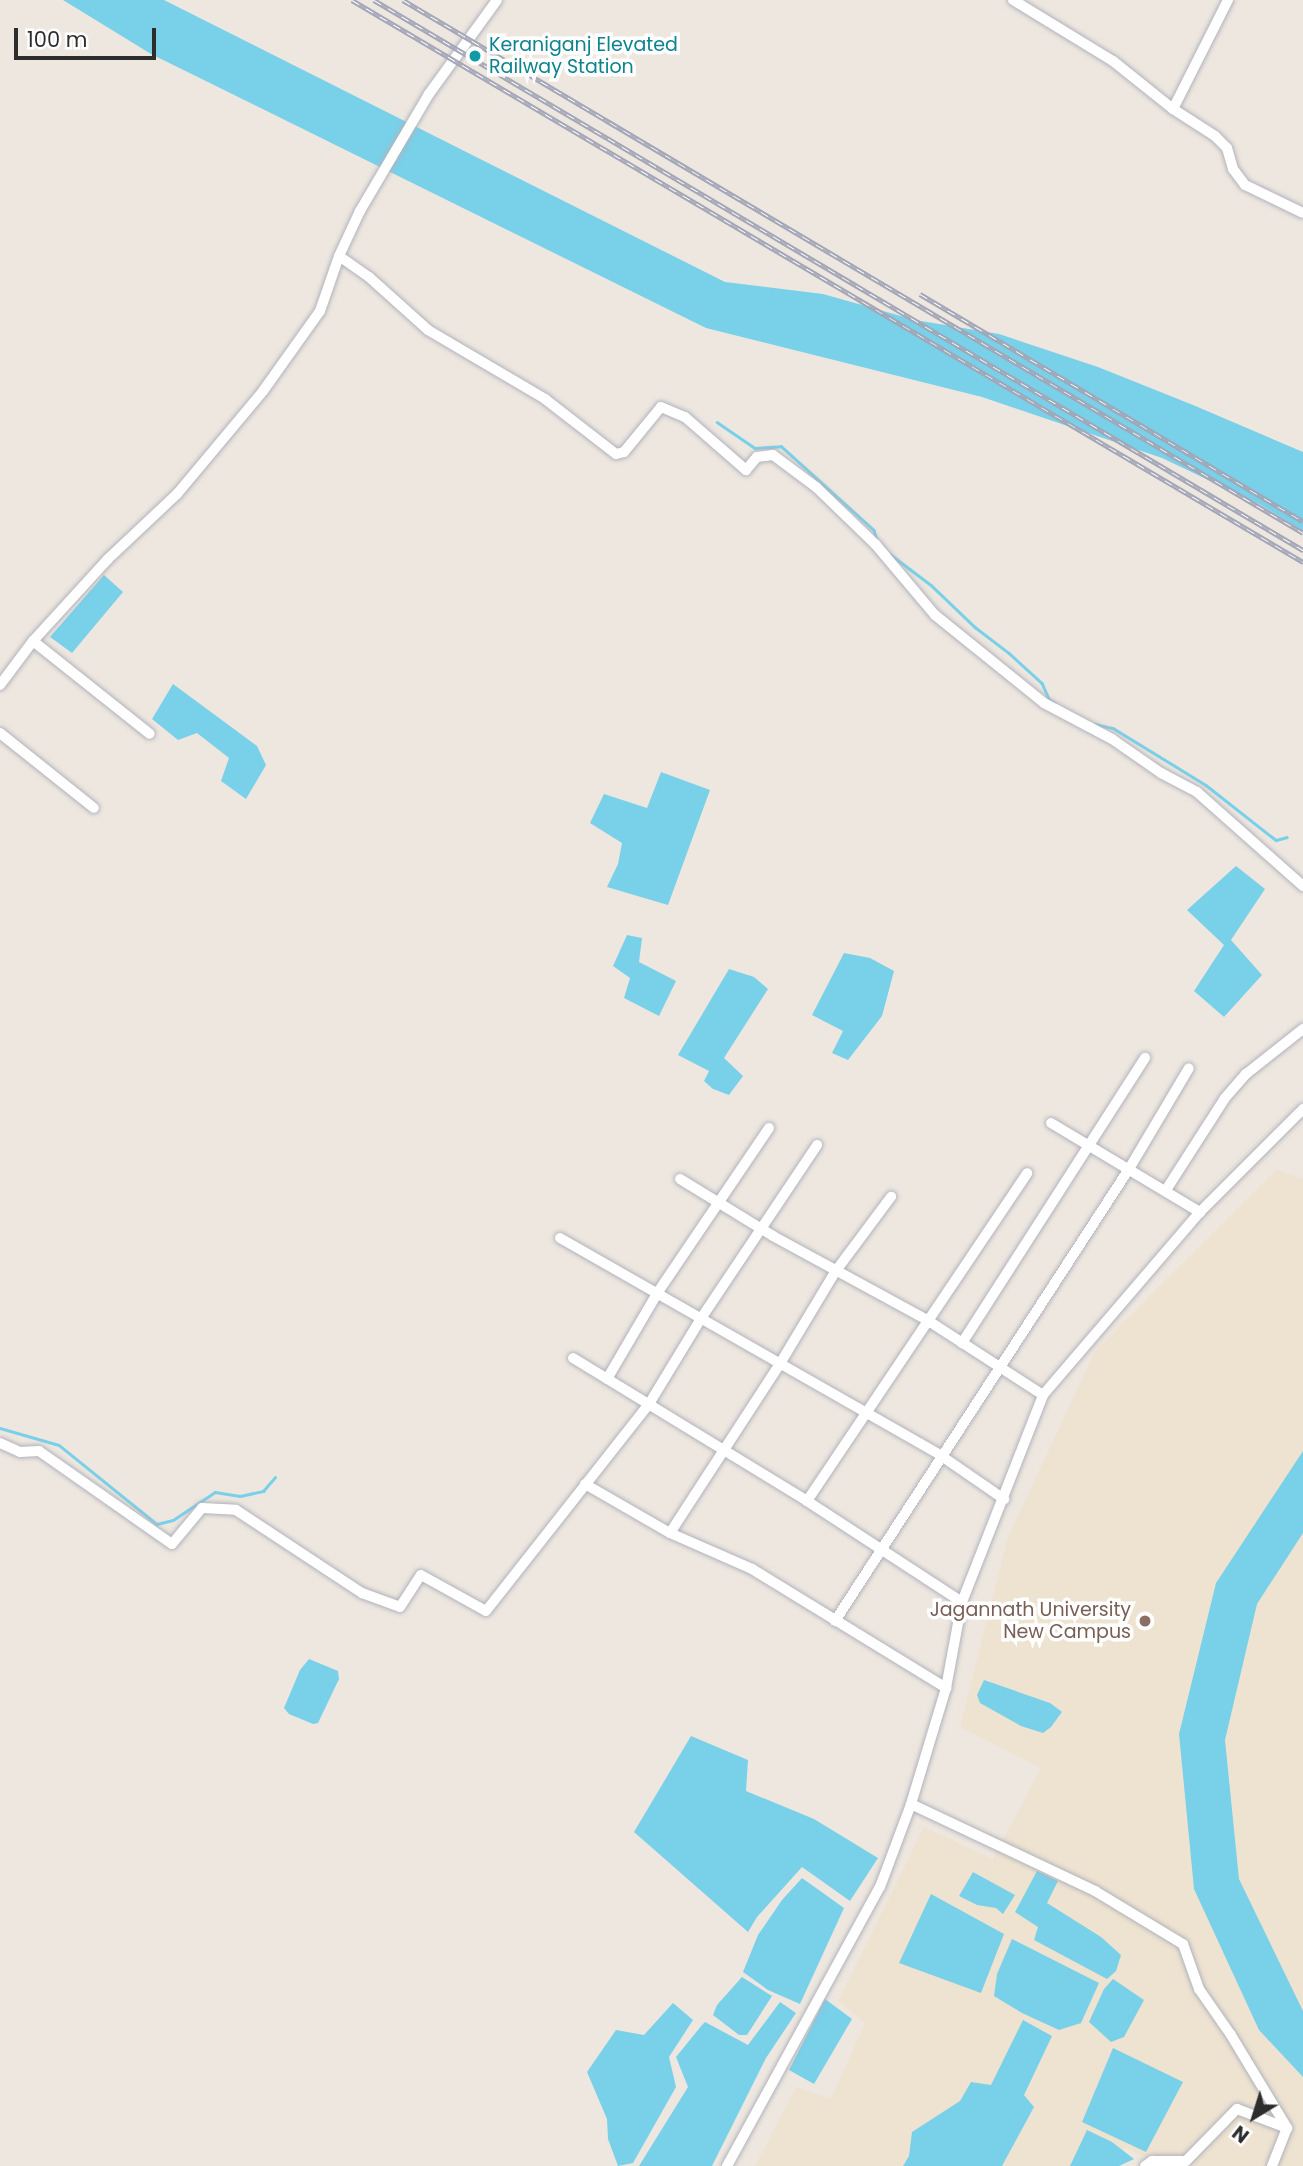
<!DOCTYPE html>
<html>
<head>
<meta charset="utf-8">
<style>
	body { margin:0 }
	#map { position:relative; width:1303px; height:2166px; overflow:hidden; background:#eee7e0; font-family:Poppins,sans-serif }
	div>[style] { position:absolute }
	.education>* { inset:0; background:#eee3d1 }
	.water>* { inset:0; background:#79d0e9 }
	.stream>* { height:2.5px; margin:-1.25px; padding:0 1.25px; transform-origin:1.25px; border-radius:1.25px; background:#79d0e9 }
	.roads { filter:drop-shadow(0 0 2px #b1b3bc) drop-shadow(0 0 2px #b1b3bc) }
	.minor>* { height:10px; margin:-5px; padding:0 5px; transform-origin:5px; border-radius:5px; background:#fff }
	.rail>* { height:5px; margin-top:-2.5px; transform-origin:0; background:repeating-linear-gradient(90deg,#fff 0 8px,#a3a6b6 0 16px); box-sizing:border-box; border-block:2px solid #a3a6b6 }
	.dots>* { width:19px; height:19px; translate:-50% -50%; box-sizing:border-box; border:4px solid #fff; border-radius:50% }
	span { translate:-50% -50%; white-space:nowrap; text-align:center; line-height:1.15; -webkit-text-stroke:7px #fff; paint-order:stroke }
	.culture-label { font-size:19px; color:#0d838f }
	.left { translate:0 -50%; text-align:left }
	.education-label { font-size:19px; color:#785e54 }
	.right { translate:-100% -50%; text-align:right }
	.north { position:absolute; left:1219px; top:2082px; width:70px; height:70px; -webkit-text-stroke:5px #fff; paint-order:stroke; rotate:218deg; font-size:19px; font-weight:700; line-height:28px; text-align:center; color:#2d2d2d }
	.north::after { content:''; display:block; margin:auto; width:24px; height:32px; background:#2d2d2d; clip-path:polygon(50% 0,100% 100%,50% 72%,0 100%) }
	.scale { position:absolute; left:14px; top:28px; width:142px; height:32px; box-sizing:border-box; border:4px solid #2d2d2d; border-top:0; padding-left:9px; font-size:21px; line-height:24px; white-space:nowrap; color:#2d2d2d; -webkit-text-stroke:5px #fff; paint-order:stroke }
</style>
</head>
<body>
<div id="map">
	<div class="education">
		<div style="clip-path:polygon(1276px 1170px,1303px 1179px,1303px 2166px,1163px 2166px,1125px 2148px,1116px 2166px,755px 2166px,796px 2087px,831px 2099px,865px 2023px,838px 2001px,924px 1827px,993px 1859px,1041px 1768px,960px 1727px,1008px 1537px,1095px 1351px)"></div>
	</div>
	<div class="water">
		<div style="clip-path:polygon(63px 0,164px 0,725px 282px,823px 294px,915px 320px,999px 334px,1098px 367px,1193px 405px,1303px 452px,1303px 531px,1259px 504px,1162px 458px,982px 397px,706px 328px,151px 54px)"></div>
		<div style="clip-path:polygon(104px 575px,123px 592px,72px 653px,50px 637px)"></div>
		<div style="clip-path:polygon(173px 684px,257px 746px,266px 765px,246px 799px,221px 781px,229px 758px,197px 733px,178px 740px,152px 719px)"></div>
		<div style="clip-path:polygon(661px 772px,710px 790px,668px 905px,607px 887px,618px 864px,622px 843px,590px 823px,604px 794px,647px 808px)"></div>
		<div style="clip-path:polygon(1236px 866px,1265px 889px,1231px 940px,1262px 975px,1224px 1017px,1194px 991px,1224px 945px,1187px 910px)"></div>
		<div style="clip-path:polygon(627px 935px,642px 938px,639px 962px,676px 981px,659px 1016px,624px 998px,630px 978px,613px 966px)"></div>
		<div style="clip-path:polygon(844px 953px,870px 958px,894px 971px,882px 1016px,848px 1060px,832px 1053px,843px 1031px,812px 1015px)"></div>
		<div style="clip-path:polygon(729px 969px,754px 977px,768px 989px,724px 1058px,743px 1076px,729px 1095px,713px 1089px,704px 1081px,709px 1071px,678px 1055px)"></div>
		<div style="clip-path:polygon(1303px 1451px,1303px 1533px,1257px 1604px,1225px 1740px,1239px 1879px,1303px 2011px,1303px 2077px,1259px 2030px,1194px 1889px,1179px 1734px,1216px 1583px)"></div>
		<div style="clip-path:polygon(309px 1659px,338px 1671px,339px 1679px,318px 1723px,313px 1724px,289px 1714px,284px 1708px,300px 1670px)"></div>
		<div style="clip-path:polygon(984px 1680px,1050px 1703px,1062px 1712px,1051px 1727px,1043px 1733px,1021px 1726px,980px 1703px,977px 1695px)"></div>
		<div style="clip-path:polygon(691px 1736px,748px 1760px,746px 1791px,814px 1819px,878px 1858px,850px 1901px,802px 1867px,757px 1917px,748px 1932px,634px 1832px)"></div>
		<div style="clip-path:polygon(1037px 1871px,1058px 1881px,1047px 1903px,1101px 1937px,1121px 1955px,1116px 1971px,1107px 1979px,1034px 1940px,1038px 1927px,1015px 1912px)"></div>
		<div style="clip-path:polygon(973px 1872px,1015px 1895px,1003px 1914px,996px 1908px,977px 1905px,959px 1896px)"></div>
		<div style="clip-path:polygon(802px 1878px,844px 1908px,800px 2004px,768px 1990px,743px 1972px,758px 1935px,782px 1900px)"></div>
		<div style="clip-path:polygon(931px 1894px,1004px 1934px,981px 1993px,899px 1963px)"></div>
		<div style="clip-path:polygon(1012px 1939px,1099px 1983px,1081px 2023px,1059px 2030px,1022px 2013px,994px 1996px,997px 1974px)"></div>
		<div style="clip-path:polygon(742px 1977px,772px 1996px,747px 2035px,739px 2035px,713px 2015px,717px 2005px)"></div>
		<div style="clip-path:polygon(1113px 1979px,1144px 2000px,1124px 2037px,1111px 2042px,1089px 2022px,1104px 1989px)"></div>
		<div style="clip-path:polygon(825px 1999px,852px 2019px,814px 2084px,789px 2070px)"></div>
		<div style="clip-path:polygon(780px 2002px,796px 2013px,766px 2058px,712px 2166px,639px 2166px,688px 2087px,676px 2057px,702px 2025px,705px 2022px,748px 2045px)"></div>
		<div style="clip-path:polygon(673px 2003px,693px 2020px,669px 2057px,676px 2087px,633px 2163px,618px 2166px,608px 2139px,607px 2119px,587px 2072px,616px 2030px,644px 2035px)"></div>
		<div style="clip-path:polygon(1023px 2020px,1052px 2036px,1024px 2095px,1034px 2107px,1002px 2166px,903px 2166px,909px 2156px,912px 2132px,960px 2101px,971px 2082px,991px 2085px)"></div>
		<div style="clip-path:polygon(1113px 2048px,1183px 2082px,1146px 2152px,1082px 2122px)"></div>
		<div style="clip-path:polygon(1087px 2130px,1112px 2142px,1134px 2159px,1119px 2166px,1070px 2166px)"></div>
	</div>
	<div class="stream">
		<div style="left:717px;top:422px;width:46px;rotate:34.4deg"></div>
		<div style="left:755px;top:448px;width:26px;rotate:-4deg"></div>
		<div style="left:781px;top:446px;width:125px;rotate:42.1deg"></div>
		<div style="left:874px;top:530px;width:10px;rotate:73deg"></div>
		<div style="left:890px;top:554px;width:51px;rotate:37.1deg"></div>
		<div style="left:931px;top:585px;width:61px;rotate:43.7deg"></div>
		<div style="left:975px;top:627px;width:43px;rotate:37.4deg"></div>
		<div style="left:1009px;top:653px;width:45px;rotate:42.3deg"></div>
		<div style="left:1042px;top:683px;width:17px;rotate:66deg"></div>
		<div style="left:1049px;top:699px;width:7px;rotate:34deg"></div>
		<div style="left:1095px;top:724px;width:18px;rotate:13deg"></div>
		<div style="left:1113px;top:728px;width:109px;rotate:31.5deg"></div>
		<div style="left:1206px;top:785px;width:89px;rotate:38.2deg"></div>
		<div style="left:1276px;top:840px;width:11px;rotate:-15deg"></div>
		<div style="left:0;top:1428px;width:61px;rotate:16.1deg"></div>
		<div style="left:59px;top:1445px;width:126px;rotate:38.9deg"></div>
		<div style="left:157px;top:1524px;width:16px;rotate:-14deg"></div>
		<div style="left:173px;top:1520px;width:50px;rotate:-33.7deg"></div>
		<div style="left:215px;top:1492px;width:25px;rotate:9deg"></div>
		<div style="left:240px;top:1496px;width:24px;rotate:-12deg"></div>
		<div style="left:263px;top:1491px;width:18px;rotate:-49deg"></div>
	</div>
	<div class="roads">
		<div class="minor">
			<div style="left:1013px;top:0;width:117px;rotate:31.4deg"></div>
			<div style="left:1113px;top:61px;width:77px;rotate:38.7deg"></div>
			<div style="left:1173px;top:109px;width:50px;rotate:32.7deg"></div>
			<div style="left:1215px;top:136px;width:17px;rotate:45deg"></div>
			<div style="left:1227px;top:148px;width:22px;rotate:74deg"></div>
			<div style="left:1233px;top:169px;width:20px;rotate:53deg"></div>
			<div style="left:1245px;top:185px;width:64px;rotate:25.8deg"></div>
			<div style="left:1173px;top:109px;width:122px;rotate:-63.2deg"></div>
			<div style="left:339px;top:256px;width:37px;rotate:35deg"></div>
			<div style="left:369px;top:277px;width:79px;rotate:41.9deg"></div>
			<div style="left:428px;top:330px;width:136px;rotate:30.5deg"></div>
			<div style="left:545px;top:399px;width:90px;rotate:37.8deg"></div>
			<div style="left:616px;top:454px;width:8px;rotate:-14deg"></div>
			<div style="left:624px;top:452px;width:58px;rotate:-50.6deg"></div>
			<div style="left:661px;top:407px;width:26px;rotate:23deg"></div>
			<div style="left:685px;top:417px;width:81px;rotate:41deg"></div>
			<div style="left:746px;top:470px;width:17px;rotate:-50deg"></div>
			<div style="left:757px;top:457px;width:16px;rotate:-7deg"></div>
			<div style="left:773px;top:455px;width:54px;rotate:36.7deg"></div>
			<div style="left:816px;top:487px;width:83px;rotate:44deg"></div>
			<div style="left:876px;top:545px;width:92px;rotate:49.9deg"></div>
			<div style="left:935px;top:615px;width:140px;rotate:38.9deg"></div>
			<div style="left:1044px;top:703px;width:77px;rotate:27.9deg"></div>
			<div style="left:1112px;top:739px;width:60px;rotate:34.8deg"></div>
			<div style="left:1161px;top:773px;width:41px;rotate:27.8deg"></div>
			<div style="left:1197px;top:792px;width:142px;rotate:41.6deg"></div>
			<div style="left:33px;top:641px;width:149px;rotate:38.5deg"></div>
			<div style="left:0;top:685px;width:55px;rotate:-53.1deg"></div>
			<div style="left:33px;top:641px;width:111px;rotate:-47.6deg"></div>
			<div style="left:108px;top:559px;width:95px;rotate:-43.3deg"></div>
			<div style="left:177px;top:494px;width:134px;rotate:-50.1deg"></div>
			<div style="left:263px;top:391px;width:98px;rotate:-54.5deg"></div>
			<div style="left:320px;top:311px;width:58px;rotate:-70.9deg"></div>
			<div style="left:339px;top:256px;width:50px;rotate:-65deg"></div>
			<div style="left:360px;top:211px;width:136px;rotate:-59.5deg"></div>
			<div style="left:429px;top:94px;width:116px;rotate:-54.1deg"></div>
			<div style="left:0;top:733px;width:120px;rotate:38.6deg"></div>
			<div style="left:1051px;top:1123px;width:174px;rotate:30.9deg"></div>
			<div style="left:680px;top:1179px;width:109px;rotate:31.5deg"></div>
			<div style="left:773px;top:1236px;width:175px;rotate:28.6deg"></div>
			<div style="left:927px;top:1320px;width:138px;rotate:32.9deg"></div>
			<div style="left:1166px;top:1190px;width:109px;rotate:-57.3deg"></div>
			<div style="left:1225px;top:1098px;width:32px;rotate:-49deg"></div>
			<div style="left:1246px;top:1074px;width:73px;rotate:-38.3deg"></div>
			<div style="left:560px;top:1238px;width:438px;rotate:29.7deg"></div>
			<div style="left:940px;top:1455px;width:78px;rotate:34.5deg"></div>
			<div style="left:962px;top:1343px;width:339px;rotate:-57.3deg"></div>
			<div style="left:573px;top:1358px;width:274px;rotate:31.4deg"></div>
			<div style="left:807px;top:1501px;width:185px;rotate:33.1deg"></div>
			<div style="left:607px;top:1379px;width:101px;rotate:-59.6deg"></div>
			<div style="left:658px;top:1292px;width:198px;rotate:-55.9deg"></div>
			<div style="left:0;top:1443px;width:22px;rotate:24deg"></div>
			<div style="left:20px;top:1452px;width:19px;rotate:-3deg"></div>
			<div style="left:39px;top:1451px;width:162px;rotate:35deg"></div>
			<div style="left:172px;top:1544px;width:47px;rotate:-50.2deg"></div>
			<div style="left:202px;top:1508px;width:34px;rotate:3deg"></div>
			<div style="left:236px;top:1510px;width:151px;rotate:33.4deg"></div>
			<div style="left:362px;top:1593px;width:40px;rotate:20.2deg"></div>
			<div style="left:400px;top:1607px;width:38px;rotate:-57deg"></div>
			<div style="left:421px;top:1575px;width:74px;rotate:29deg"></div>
			<div style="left:486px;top:1611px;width:263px;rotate:-51.8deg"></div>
			<div style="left:649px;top:1404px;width:102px;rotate:-58.7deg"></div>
			<div style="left:702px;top:1317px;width:207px;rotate:-56.2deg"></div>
			<div style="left:585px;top:1484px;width:98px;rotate:30deg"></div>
			<div style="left:670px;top:1533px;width:204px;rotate:-57deg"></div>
			<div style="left:781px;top:1362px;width:105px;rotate:-59deg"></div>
			<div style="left:835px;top:1272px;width:94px;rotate:-53.3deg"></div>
			<div style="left:807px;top:1501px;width:395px;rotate:-56.1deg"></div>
			<div style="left:670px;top:1533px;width:90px;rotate:23.7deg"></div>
			<div style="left:752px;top:1569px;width:228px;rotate:31.5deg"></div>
			<div style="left:835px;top:1621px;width:539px;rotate:-56.96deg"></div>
			<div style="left:1129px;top:1169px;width:117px;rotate:-59.3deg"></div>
			<div style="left:911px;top:1804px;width:204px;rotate:25.3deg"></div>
			<div style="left:1095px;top:1891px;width:103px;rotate:31.1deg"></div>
			<div style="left:1183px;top:1944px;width:48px;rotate:70.4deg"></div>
			<div style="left:1199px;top:1989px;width:56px;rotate:55.2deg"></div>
			<div style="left:1231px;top:2035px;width:109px;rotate:58.9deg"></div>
			<div style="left:727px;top:2166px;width:318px;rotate:-61.3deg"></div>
			<div style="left:880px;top:1887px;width:89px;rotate:-69.5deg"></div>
			<div style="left:911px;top:1804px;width:121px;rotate:-73.2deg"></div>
			<div style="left:946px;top:1688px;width:87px;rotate:-79.5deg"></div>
			<div style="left:962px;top:1602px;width:222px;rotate:-68.6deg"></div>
			<div style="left:1043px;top:1395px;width:241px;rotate:-49.4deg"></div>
			<div style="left:1200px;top:1212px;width:146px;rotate:-45deg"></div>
			<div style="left:1145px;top:2166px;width:9px;rotate:-36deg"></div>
			<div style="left:1152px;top:2161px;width:34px"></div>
			<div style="left:1186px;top:2161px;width:73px;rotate:-45.6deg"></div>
			<div style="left:1237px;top:2109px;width:53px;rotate:20.8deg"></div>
			<div style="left:1272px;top:2166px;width:41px;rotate:-68.5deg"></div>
		</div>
	</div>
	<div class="rail">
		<div style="left:352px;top:0;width:1105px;rotate:30.58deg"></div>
		<div style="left:374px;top:0;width:1080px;rotate:30.63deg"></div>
		<div style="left:403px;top:0;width:1046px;rotate:30.63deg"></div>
		<div style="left:920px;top:294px;width:445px;rotate:30.7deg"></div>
	</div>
	<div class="dots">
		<div style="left:475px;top:56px;background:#0f9aa8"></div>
		<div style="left:1145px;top:1621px;background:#8d6e63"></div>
	</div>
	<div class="culture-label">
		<span class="left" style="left:489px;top:56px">Keraniganj Elevated<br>Railway Station</span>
	</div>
	<div class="education-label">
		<span class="right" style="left:1131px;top:1621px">Jagannath University<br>New Campus</span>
	</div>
	<div class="north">N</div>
	<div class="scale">100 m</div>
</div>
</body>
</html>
